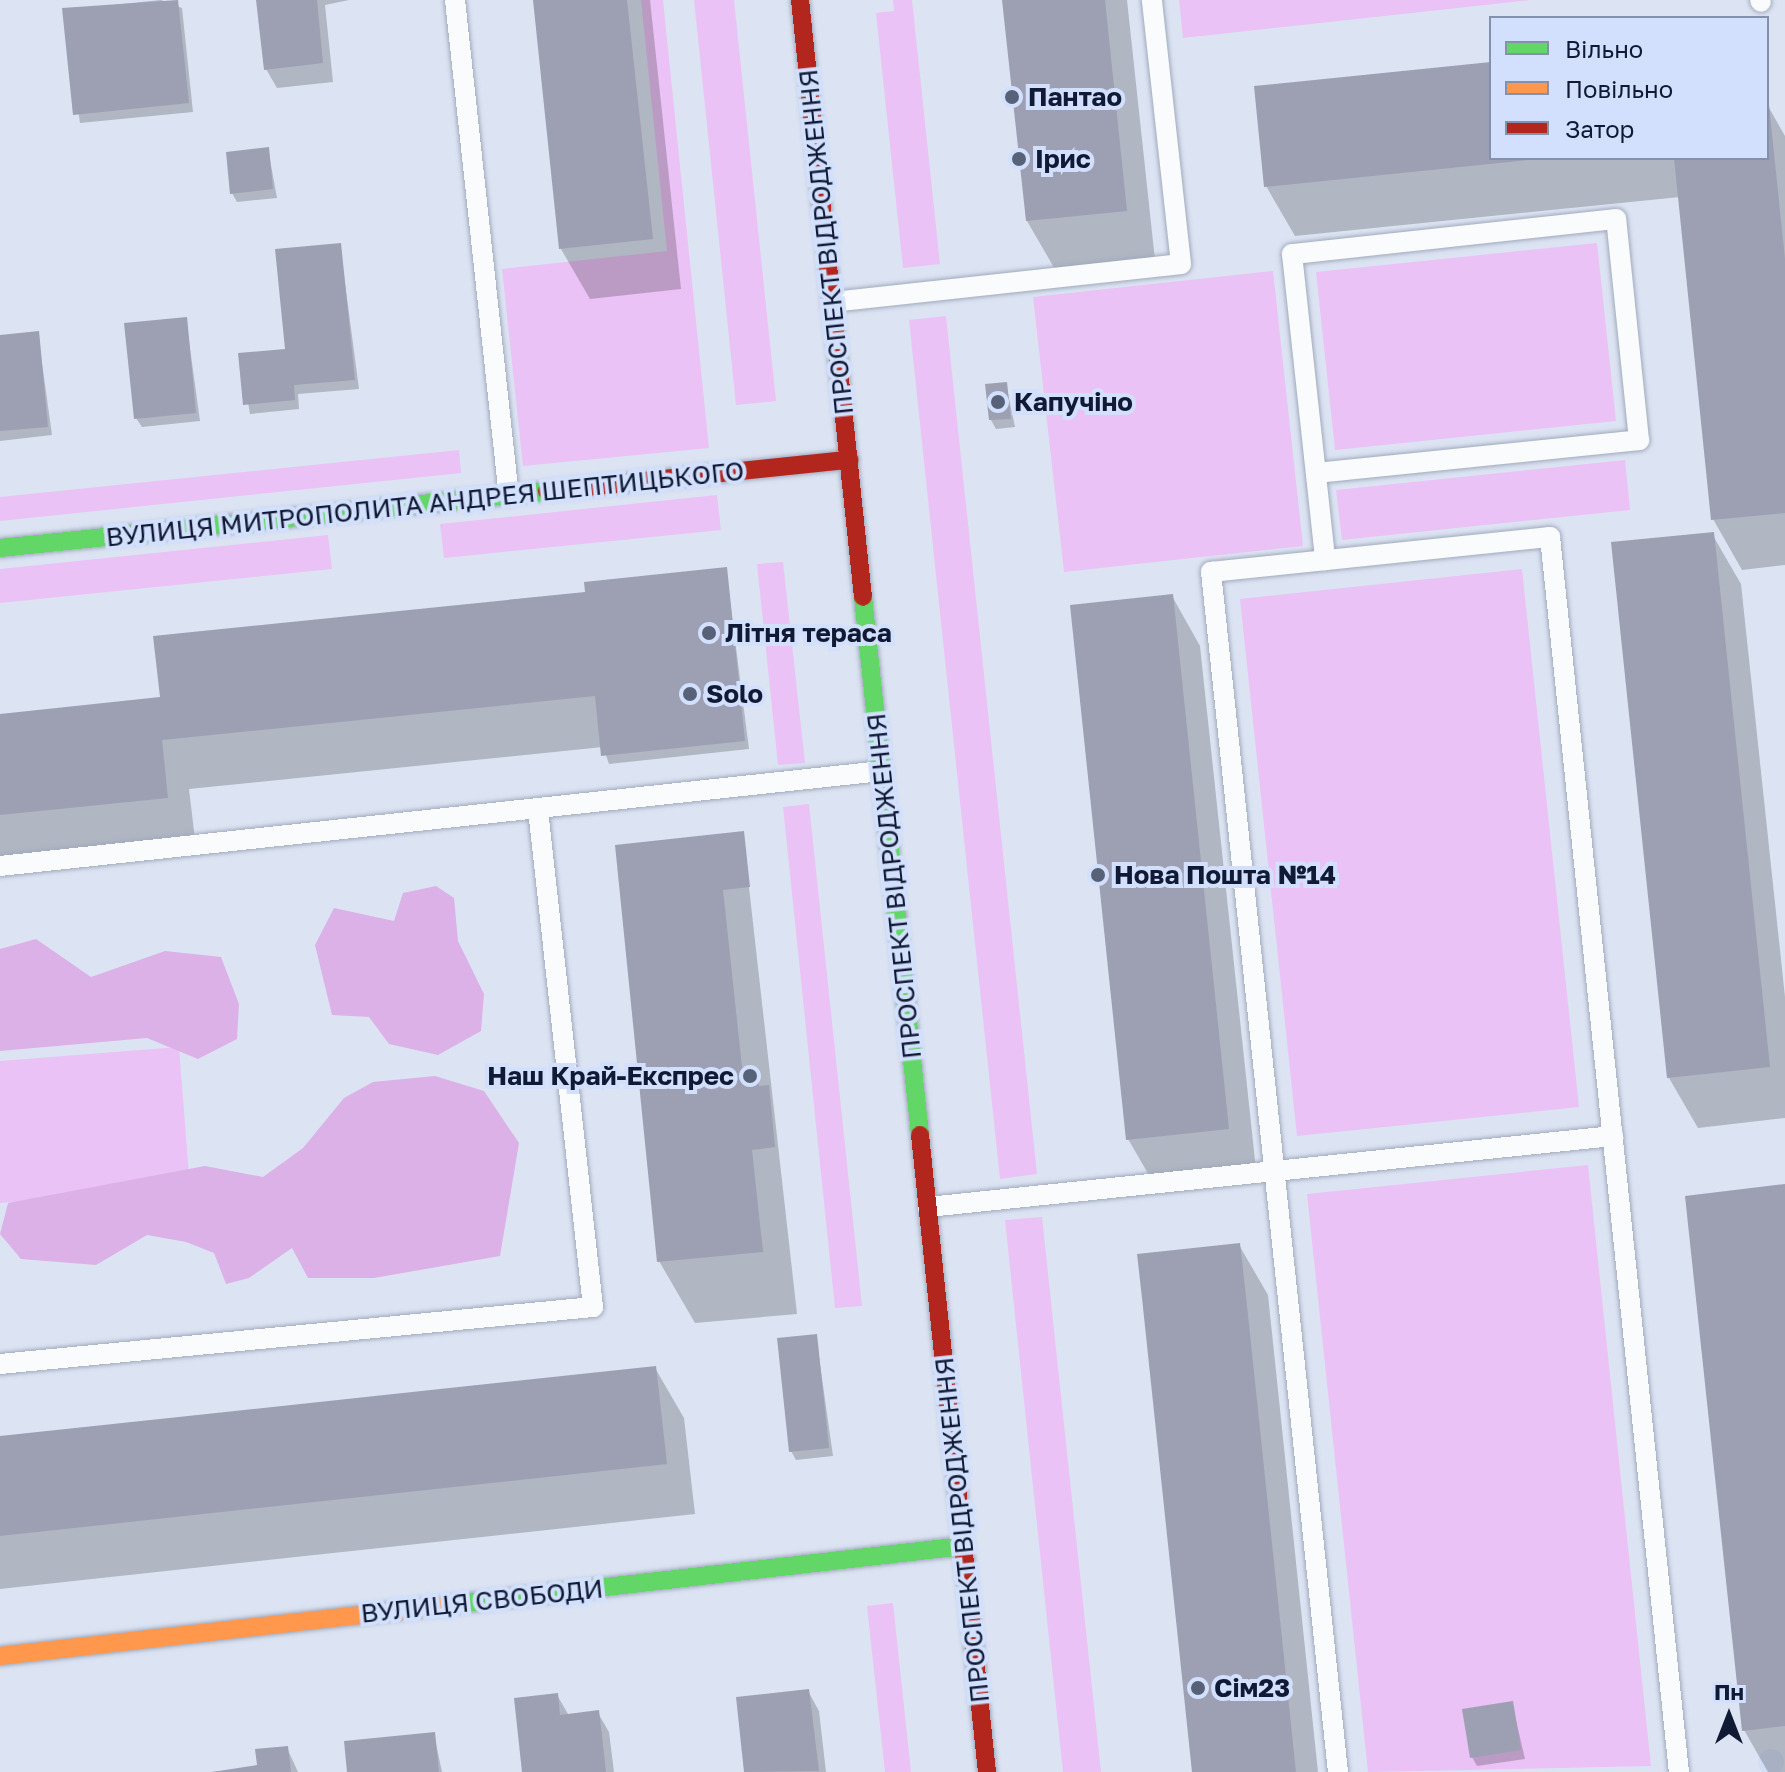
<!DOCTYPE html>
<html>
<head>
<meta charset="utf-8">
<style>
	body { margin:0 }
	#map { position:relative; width:1785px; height:1772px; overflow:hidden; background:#dce4f3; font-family:"Golos Text",sans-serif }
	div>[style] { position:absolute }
	.built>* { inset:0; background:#d2def6 }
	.round { border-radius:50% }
	.green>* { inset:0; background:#eac2f5 }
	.forest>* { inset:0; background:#dbb1e7 }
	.shadow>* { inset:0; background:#0003 }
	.building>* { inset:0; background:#9d9fb3 }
	.roads { filter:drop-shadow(0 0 2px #a1aabd) drop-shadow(0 0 2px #a1aabd) }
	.lane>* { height:20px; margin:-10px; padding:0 10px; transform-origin:10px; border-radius:10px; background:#fafbfd }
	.fast>* { height:18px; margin:-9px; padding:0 9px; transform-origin:9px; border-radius:9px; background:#63d668 }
	.slow>* { height:18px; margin:-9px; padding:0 9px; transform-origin:9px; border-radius:9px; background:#ff974d }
	.jam>* { height:18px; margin:-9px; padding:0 9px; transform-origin:9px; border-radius:9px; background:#b3261e }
	.dots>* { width:22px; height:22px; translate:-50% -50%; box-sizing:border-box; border:4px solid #d2e0fd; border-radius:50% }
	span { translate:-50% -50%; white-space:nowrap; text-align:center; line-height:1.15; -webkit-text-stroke:8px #d2e0fd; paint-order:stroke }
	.poi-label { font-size:26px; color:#101a34; font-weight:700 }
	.left { translate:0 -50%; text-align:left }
	.right { translate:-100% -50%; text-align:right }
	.street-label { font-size:26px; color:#101a34 }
	.legend { position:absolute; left:1489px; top:16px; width:280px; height:144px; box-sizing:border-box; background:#d2e0fd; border:2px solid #8491ad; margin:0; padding:10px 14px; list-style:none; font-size:24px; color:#101a34 }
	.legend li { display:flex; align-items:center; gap:16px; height:40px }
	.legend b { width:40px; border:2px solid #8491ad }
	.north { position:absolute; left:1689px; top:1676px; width:80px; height:80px; -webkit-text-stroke:6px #d2e0fd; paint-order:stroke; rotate:0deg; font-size:22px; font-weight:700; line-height:32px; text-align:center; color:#101a34 }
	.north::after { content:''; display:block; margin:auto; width:28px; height:36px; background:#101a34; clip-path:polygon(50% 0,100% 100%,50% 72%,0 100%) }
</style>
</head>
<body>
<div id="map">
	<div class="built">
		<div class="round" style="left:1758px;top:1749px;width:26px;height:26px"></div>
	</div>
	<div class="green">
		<div style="clip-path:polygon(641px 0,663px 0,709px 448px,523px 466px,502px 269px,667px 251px)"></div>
		<div style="clip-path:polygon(694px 0,734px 0,776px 401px,736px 405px)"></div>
		<div style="clip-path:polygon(893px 0,912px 0,940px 264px,903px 268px,876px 13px,894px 11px)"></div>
		<div style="clip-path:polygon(1179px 0,1530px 0,1183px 38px)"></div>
		<div style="clip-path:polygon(1597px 243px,1616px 421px,1335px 450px,1316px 272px)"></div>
		<div style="clip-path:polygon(1273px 271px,1303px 546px,1064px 572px,1033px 297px)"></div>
		<div style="clip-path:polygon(946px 316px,1037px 1174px,1000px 1179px,909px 320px)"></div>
		<div style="clip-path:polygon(459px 450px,461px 473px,0 521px,0 497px)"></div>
		<div style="clip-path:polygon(1625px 460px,1630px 510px,1342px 540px,1336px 490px)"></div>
		<div style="clip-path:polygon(717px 495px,721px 530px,444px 558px,440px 524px)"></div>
		<div style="clip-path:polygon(328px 535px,332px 569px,0 603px,0 569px)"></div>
		<div style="clip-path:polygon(783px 562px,805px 763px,778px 765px,757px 564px)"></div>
		<div style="clip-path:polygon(1522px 569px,1579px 1107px,1297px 1136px,1240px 599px)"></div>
		<div style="clip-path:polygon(809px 804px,862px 1306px,835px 1308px,783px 807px)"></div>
		<div style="clip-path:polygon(179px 1047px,190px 1188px,0 1203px,0 1061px)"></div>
		<div style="clip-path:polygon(1588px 1165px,1651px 1766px,1368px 1772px,1307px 1194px)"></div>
		<div style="clip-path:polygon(1042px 1217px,1101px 1772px,1063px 1772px,1005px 1220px)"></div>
		<div style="clip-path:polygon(893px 1603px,911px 1772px,885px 1772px,867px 1606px)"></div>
	</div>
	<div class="forest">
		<div style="clip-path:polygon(436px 886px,454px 898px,458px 941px,484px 994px,481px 1031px,438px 1055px,389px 1044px,369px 1017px,332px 1015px,315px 945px,334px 908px,394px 921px,403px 893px)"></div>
		<div style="clip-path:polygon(36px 939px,91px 977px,165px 951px,221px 957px,239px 1004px,237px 1039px,198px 1059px,147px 1038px,0 1051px,0 949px)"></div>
		<div style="clip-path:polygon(435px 1076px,484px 1091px,519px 1143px,500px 1256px,374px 1278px,308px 1278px,292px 1248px,249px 1278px,226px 1284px,214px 1253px,186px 1242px,147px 1235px,96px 1265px,21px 1259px,0 1234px,8px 1203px,205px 1166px,263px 1177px,303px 1148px,344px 1098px,373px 1082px)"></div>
	</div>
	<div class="shadow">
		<div style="clip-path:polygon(161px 0,182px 8px,193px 112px,80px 123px,64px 10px)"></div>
		<div style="clip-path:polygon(258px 0,349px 0,325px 5px,333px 82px,277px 88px,266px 69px)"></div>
		<div style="clip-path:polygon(534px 0,650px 0,681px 289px,590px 299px,561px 249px)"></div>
		<div style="clip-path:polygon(1004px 0,1127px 0,1155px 260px,1056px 271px,1027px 221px)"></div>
		<div style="clip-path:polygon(1491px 64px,1491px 158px,1767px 158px,1768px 106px,1785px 136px,1785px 565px,1742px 570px,1713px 519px,1680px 197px,1295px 236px,1266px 186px)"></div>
		<div style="clip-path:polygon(268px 149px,277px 198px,237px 202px,232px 193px)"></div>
		<div style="clip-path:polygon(340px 245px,359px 389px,298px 394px,299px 409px,250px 414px,240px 355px,287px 351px)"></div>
		<div style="clip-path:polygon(186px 319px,200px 421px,142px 427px,136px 418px)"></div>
		<div style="clip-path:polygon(38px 334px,52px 435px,0 441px,0 337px)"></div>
		<div style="clip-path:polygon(1006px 384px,1015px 427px,996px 429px,991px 420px)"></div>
		<div style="clip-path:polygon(1712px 534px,1741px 584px,1785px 997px,1785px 1118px,1698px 1128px,1669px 1078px)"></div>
		<div style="clip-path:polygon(726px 569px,749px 749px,609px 764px,603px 747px,189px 789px,196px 848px,0 867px,0 716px,162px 699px,587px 593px)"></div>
		<div style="clip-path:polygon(1172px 596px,1200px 646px,1257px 1179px,1157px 1189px,1128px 1139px)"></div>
		<div style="clip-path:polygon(743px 834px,797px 1314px,695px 1323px,659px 1261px,617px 846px)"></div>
		<div style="clip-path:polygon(1785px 1186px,1785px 1772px,1768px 1772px,1744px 1730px)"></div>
		<div style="clip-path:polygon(1239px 1245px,1268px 1295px,1318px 1772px,1194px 1772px)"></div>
		<div style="clip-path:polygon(816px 1336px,833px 1456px,796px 1460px,791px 1451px)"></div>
		<div style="clip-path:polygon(655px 1368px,684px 1418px,695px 1514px,0 1589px,0 1438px)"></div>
		<div style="clip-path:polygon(808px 1691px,819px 1711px,826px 1772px,746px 1772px,738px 1699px)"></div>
		<div style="clip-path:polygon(557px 1695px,568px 1714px,598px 1713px,609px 1732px,614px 1772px,524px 1772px)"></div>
		<div style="clip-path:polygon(1512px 1703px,1525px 1759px,1477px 1766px,1472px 1757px)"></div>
		<div style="clip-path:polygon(434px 1734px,442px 1772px,349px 1772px)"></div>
		<div style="clip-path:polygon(287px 1748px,298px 1772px,211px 1772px,260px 1767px)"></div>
	</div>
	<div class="building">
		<div style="clip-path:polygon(178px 0,189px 103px,73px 115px,62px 8px)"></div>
		<div style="clip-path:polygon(256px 0,317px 0,323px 63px,264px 70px)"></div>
		<div style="clip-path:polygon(533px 0,627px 0,653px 239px,559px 249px)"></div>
		<div style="clip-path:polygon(1002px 0,1105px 0,1127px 211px,1026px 221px)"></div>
		<div style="clip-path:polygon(1491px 62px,1491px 158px,1528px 160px,1264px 187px,1254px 86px)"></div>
		<div style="clip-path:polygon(1769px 105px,1785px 259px,1785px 513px,1711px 520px,1674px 158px,1767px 158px)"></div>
		<div style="clip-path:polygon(269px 147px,273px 189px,230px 194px,226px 152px)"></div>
		<div style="clip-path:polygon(341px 243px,355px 380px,294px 385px,295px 400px,243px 405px,238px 353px,285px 349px,275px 249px)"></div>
		<div style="clip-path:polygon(187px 317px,196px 413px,134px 419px,124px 323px)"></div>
		<div style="clip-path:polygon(39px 331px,48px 427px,0 431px,0 335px)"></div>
		<div style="clip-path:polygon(1007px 382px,1011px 419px,989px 420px,985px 384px)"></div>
		<div style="clip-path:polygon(1714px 532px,1770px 1067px,1667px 1078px,1611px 542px)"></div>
		<div style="clip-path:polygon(727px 567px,745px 741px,601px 756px,595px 696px,162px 740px,168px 798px,0 815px,0 714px,160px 697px,153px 636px,585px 592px,584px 582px)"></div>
		<div style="clip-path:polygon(1173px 594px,1229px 1129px,1126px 1140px,1070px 605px)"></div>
		<div style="clip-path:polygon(744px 831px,750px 887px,723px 890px,742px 1067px,756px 1066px,759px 1086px,769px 1085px,775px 1147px,752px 1150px,763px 1252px,657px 1262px,615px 845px)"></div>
		<div style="clip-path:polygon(1785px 1184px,1785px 1726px,1742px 1731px,1685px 1196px)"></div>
		<div style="clip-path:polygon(1240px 1243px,1248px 1315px,1296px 1772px,1192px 1772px,1142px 1298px,1137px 1254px)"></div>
		<div style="clip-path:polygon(817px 1334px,829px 1448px,789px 1452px,777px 1338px)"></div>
		<div style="clip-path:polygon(656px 1366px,667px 1464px,0 1536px,0 1436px)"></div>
		<div style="clip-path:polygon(809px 1689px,819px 1771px,744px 1772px,736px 1697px)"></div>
		<div style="clip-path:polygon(558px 1693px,560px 1715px,599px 1710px,606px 1772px,522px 1772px,514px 1698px)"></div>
		<div style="clip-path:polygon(1513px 1701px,1521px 1750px,1470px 1758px,1462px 1709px)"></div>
		<div style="clip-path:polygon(435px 1732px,439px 1772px,347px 1772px,344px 1741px)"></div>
		<div style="clip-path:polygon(288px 1746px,291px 1772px,212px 1772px,257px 1765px,255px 1749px)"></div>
	</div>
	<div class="roads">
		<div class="lane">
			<div style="left:455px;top:0;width:498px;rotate:83.8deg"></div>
			<div style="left:1760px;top:0;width:2px;rotate:63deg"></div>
			<div style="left:832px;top:302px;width:351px;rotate:-6.2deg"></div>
			<div style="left:1181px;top:264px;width:266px;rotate:-96.3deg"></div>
			<div style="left:1316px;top:473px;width:325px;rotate:-5.8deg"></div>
			<div style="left:1639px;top:440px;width:222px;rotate:-95.9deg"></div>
			<div style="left:1616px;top:219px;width:326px;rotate:173.8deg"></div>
			<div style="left:1292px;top:254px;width:308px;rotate:83.8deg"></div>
			<div style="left:0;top:866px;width:887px;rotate:-6.15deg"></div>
			<div style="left:928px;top:1207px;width:689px;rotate:-5.92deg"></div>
			<div style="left:0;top:1364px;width:596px;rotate:-5.49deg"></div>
			<div style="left:593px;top:1307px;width:500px;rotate:-96.31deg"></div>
			<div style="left:1338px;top:1772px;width:1207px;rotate:-96.04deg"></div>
			<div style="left:1211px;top:572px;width:341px;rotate:-5.9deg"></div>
			<div style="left:1550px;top:537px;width:1242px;rotate:84.04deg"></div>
		</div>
		<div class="fast">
			<div style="left:0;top:548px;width:550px;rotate:-5.95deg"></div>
			<div style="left:863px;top:597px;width:541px;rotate:83.95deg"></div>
			<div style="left:440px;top:1606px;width:526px;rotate:-6.54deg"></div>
		</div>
		<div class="slow">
			<div style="left:0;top:1656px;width:443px;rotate:-6.5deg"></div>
		</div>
		<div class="jam">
			<div style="left:800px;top:0;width:600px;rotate:83.98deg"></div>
			<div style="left:547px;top:491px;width:304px;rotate:-5.9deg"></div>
			<div style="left:920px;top:1135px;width:641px;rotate:84deg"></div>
		</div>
	</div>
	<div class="dots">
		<div style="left:1012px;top:97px;background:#576177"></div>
		<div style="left:1019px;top:159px;background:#576177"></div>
		<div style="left:998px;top:402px;background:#576177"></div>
		<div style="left:709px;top:633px;background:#576177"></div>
		<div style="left:690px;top:694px;background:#576177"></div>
		<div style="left:1098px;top:875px;background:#576177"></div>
		<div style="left:750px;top:1076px;background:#576177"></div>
		<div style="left:1198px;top:1688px;background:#576177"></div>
	</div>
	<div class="poi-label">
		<span class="left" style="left:1028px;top:97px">Пантао</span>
		<span class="left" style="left:1035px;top:159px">Ірис</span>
		<span class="left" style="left:1014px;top:402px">Капучіно</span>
		<span class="left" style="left:725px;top:633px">Літня тераса</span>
		<span class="left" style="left:706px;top:694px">Solo</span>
		<span class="left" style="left:1114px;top:875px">Нова Пошта №14</span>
		<span class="right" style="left:734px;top:1076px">Наш Край-Експрес</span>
		<span class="left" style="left:1214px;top:1688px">Сім23</span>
	</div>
	<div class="street-label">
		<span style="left:826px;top:242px;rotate:-96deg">ПРОСПЕКТ ВІДРОДЖЕННЯ</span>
		<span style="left:425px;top:504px;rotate:-6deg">ВУЛИЦЯ МИТРОПОЛИТА АНДРЕЯ ШЕПТИЦЬКОГО</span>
		<span style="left:894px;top:886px;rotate:-96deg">ПРОСПЕКТ ВІДРОДЖЕННЯ</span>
		<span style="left:962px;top:1530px;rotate:-96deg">ПРОСПЕКТ ВІДРОДЖЕННЯ</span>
		<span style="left:482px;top:1601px;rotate:-6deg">ВУЛИЦЯ СВОБОДИ</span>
	</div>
	<ul class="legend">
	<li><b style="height:10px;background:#63d668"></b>Вільно</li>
	<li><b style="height:10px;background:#ff974d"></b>Повільно</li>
	<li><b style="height:10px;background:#b3261e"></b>Затор</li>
	</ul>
	<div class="north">Пн</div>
</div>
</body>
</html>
